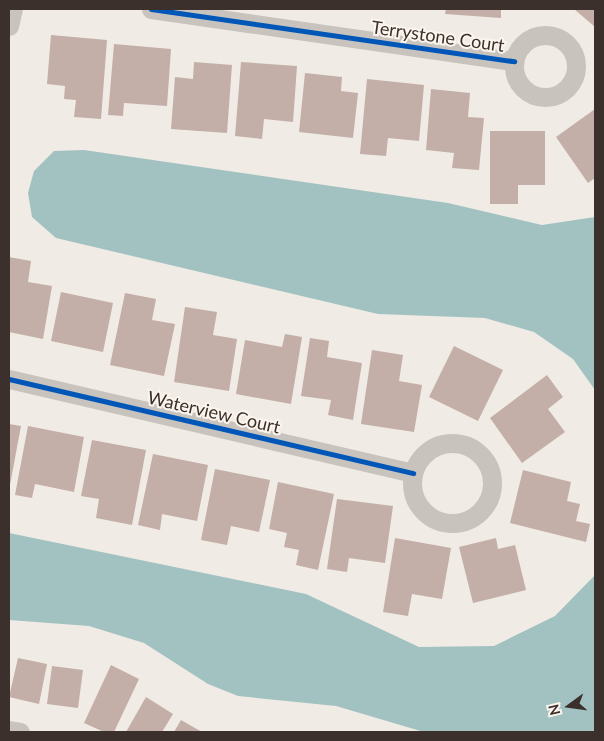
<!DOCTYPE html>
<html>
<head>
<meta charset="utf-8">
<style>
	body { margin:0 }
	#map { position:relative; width:604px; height:741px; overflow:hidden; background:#f0ebe5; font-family:Lato,sans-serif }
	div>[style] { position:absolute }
	.water>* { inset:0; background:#a1c2c1 }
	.building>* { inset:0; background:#c3afa7 }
	.street>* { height:19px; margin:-9.5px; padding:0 9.5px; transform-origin:9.5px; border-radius:9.5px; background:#c9c3be }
	.street>.ring { margin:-9.5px; padding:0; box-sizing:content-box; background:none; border:19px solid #c9c3be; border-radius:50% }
	.cycleway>* { height:5px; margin:-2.5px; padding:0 2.5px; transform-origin:2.5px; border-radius:2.5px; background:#0057b8 }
	span { translate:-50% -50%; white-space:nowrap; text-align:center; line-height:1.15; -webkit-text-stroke:4px #fbf5ee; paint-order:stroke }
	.street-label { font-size:18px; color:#3b302b }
	.frame { position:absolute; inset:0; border:10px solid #3b302b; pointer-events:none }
	.north { position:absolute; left:544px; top:681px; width:50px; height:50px; -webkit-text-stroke:4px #fbf5ee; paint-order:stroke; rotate:256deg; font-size:14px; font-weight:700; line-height:20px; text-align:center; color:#3b302b }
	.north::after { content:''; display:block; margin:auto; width:18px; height:22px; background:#3b302b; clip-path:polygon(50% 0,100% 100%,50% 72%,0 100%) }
</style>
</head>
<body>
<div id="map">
	<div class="water">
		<div style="clip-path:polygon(84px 150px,448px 203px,542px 225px,595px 217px,595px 390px,573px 359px,534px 332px,485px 318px,378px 314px,56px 238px,32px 217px,28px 193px,34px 171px,54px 151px)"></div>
		<div style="clip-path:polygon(9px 533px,306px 594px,419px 647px,494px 646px,555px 616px,595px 575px,595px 732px,424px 732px,336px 706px,238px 696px,208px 684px,144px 643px,89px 626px,9px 620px)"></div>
	</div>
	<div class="building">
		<div style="clip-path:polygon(446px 9px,501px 9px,501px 18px,445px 14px)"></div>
		<div style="clip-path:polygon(574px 9px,595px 9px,595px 27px)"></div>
		<div style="clip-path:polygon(51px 35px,107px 40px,101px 119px,74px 117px,76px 100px,64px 99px,65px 86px,47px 84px)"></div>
		<div style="clip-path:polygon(114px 44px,171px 49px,167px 106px,124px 103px,123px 116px,108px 115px)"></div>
		<div style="clip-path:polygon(194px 62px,232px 65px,227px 133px,171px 129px,175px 77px,193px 79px)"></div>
		<div style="clip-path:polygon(241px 62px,297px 66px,293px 122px,264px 119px,262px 139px,235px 136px)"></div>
		<div style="clip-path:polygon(305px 73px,342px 77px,341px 91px,358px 93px,353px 138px,299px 132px)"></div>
		<div style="clip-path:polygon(367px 79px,424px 85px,419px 141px,388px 138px,386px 156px,360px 154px)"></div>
		<div style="clip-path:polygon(431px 89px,470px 93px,468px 117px,484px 118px,479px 170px,452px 168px,454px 153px,426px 150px)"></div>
		<div style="clip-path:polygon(595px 109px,595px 178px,588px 183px,556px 137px)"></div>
		<div style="clip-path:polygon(490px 131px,545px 131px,545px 185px,518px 185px,518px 204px,490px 204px)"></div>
		<div style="clip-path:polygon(9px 257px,31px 261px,28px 282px,52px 286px,43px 339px,9px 332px)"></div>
		<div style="clip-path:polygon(61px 292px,113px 303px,103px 352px,51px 341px)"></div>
		<div style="clip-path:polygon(125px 293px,156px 299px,152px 320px,175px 324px,164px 376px,110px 365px)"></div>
		<div style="clip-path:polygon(185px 307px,217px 312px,213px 335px,237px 339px,229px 391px,174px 382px)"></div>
		<div style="clip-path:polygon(285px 334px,302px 337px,291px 404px,236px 394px,245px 340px,282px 347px)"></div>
		<div style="clip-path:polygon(310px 338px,329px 341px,327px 357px,362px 363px,353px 420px,328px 415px,331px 400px,301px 396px)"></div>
		<div style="clip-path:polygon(454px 346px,503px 370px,478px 421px,429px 397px)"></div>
		<div style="clip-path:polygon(372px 350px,403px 355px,399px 381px,422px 385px,414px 432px,361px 424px)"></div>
		<div style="clip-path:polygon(547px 375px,563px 397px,548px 409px,565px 432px,522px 463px,490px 418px)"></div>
		<div style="clip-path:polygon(9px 424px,21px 426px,10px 485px,9px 485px)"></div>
		<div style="clip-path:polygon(28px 426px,84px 437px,74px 492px,35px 484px,32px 498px,15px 495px)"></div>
		<div style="clip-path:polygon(92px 440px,146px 450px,132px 525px,96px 518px,99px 499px,81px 496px)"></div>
		<div style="clip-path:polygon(153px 454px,208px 465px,197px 521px,162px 514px,160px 530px,138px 525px)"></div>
		<div style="clip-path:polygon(215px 469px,270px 480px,259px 532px,231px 526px,227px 545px,201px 540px)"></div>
		<div style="clip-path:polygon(523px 470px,571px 482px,567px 501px,580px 504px,576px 521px,590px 524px,586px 542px,510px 523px)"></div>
		<div style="clip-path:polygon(278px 482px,334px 494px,318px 570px,296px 565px,299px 550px,284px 547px,287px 533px,269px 529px)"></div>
		<div style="clip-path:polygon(337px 499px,393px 506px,385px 563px,349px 558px,347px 572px,327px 569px)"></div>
		<div style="clip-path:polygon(395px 538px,451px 548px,442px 599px,412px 594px,408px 616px,383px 612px)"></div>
		<div style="clip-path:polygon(496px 538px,498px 549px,515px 545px,526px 590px,473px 603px,459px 547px)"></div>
		<div style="clip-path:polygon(18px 658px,47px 664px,39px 704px,9px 697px)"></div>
		<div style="clip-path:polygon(111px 665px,139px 679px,114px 732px,104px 732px,84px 723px)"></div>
		<div style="clip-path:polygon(52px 666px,83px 670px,78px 708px,47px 704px)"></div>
		<div style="clip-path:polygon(146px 697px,173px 714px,162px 732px,126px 732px)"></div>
		<div style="clip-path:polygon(181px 720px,202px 732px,174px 732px)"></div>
	</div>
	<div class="street">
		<div style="left:151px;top:9px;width:367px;rotate:8.2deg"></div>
		<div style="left:9px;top:26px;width:17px;rotate:-77deg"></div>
		<div class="ring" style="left:514px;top:35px;width:43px;height:43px"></div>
		<div style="left:9px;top:379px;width:415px;rotate:13.1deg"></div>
		<div class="ring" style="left:412px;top:443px;width:61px;height:61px"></div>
		<div style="left:9px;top:730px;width:11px;rotate:10deg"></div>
	</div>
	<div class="cycleway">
		<div style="left:151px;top:9px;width:367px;rotate:8.2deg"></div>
		<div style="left:9px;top:379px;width:415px;rotate:13.1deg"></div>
	</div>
	<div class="street-label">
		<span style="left:438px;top:36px;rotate:8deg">Terrystone Court</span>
		<span style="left:214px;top:412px;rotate:13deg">Waterview Court</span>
	</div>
	<div class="frame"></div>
	<div class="north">N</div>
</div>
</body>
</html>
